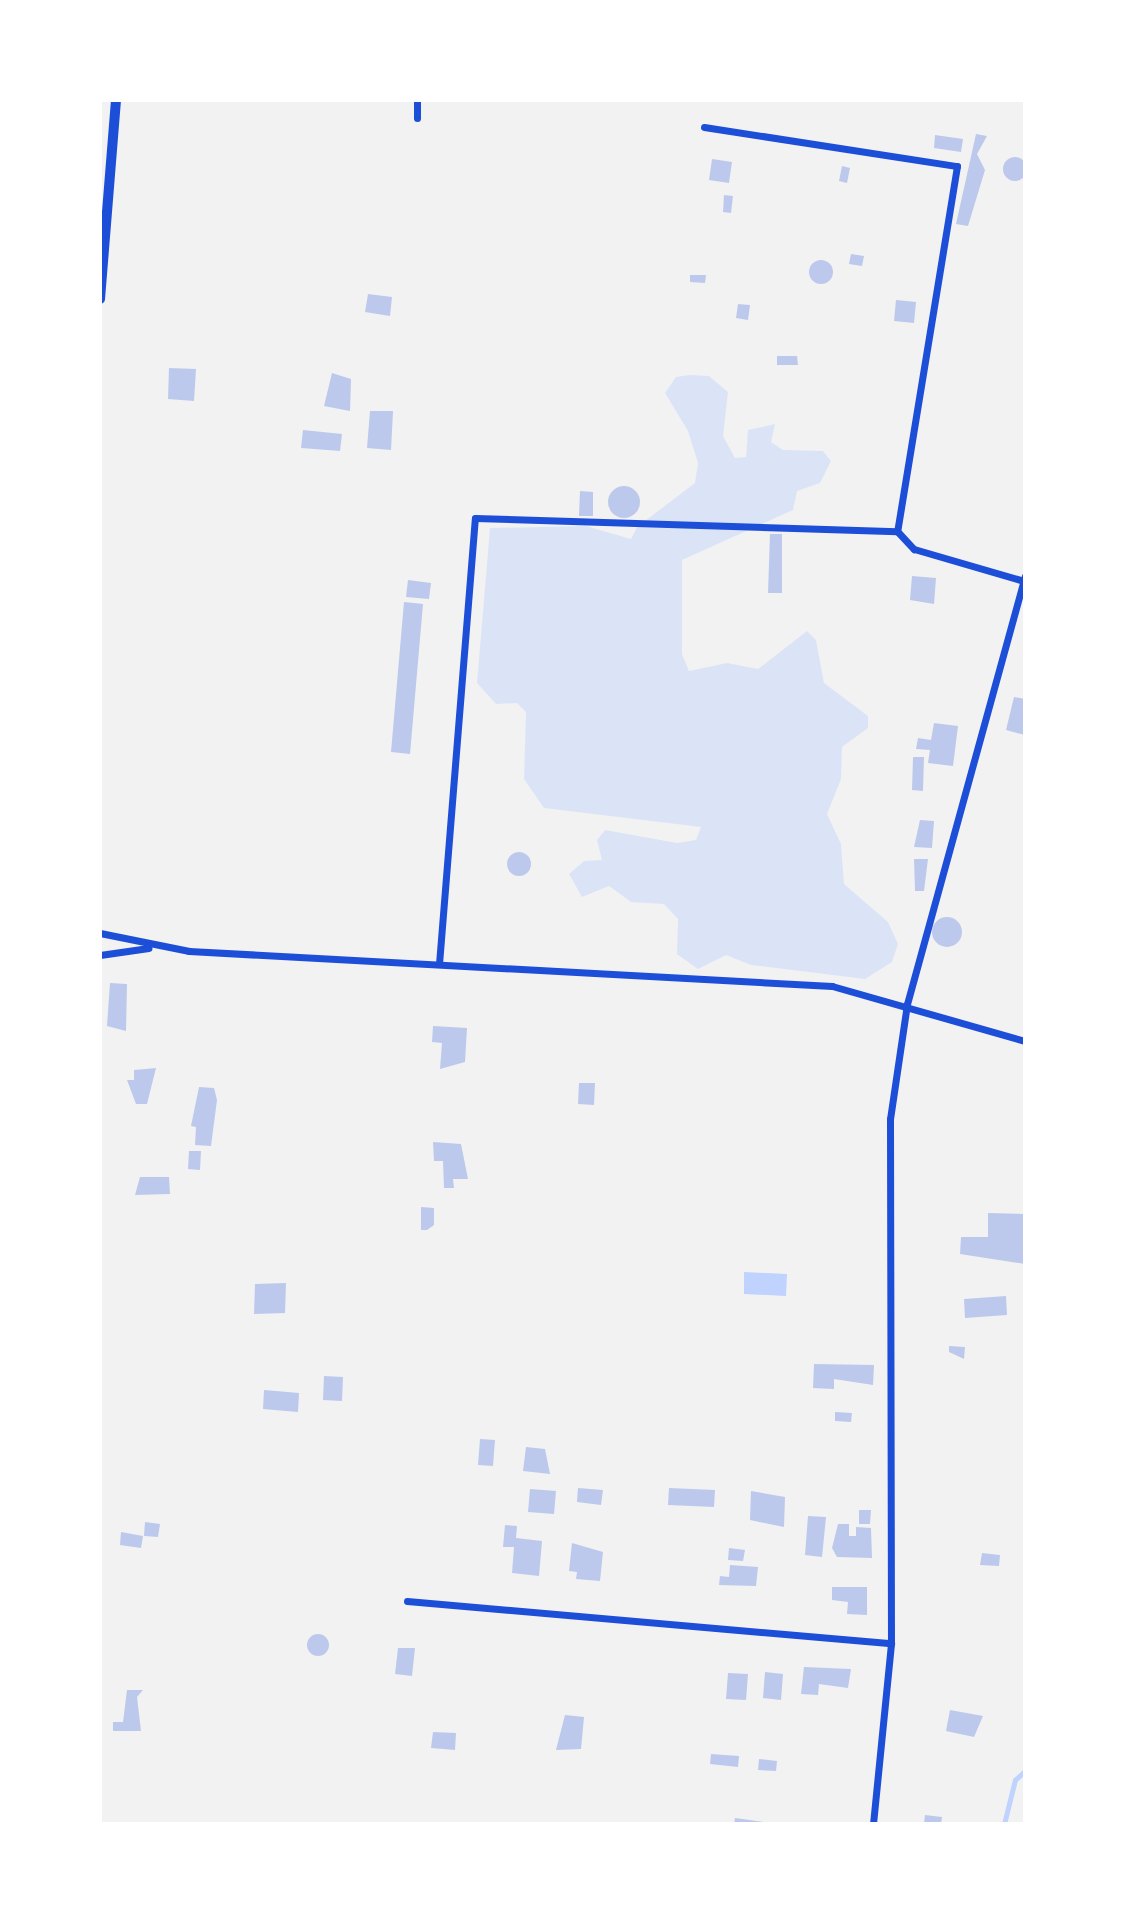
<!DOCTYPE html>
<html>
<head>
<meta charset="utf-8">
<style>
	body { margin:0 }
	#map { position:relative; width:1125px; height:1924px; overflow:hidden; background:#f2f2f2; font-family:Manrope,sans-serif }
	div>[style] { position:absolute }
	.green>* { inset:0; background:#dbe4f7 }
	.water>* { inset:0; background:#bfd3fe }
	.stream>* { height:4.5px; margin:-2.25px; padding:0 2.25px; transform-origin:2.25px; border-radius:2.25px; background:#bfd3fe }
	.building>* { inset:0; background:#bdc9ec }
	.round { border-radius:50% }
	.minor>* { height:7px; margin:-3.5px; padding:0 3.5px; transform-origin:3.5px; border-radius:3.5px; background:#1d4ed8 }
	.secondary>* { height:10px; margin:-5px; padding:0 5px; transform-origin:5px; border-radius:5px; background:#1d4ed8 }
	span { translate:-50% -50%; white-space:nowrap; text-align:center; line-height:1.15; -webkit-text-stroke:5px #fff; paint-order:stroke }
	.frame { position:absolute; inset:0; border:102px solid #fff; pointer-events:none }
</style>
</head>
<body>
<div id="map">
	<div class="green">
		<div style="clip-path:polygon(690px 375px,709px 376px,728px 392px,723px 436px,735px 458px,746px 457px,748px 430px,775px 424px,771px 442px,783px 450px,823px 451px,831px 461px,820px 483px,797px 491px,793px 510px,682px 560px,682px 654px,689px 671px,727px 663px,758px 669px,807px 631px,816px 640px,824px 683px,868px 716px,868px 728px,842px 747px,841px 779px,827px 814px,841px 844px,844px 884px,888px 922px,898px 944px,892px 962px,865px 979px,751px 965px,726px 955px,698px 969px,677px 954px,678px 919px,664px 904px,631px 902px,609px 886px,582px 897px,569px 874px,584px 861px,602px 860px,597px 840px,605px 830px,677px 843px,696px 840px,701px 827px,544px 808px,524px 779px,526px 712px,517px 703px,496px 704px,477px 683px,490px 528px,586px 526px,631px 539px,637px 527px,695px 483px,698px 463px,688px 431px,665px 393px,676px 377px)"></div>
	</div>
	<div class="water">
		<div style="clip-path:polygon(744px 1272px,787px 1274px,786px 1296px,744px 1294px)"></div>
	</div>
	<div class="stream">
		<div style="left:1004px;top:1824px;width:45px;rotate:-76deg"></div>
		<div style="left:1015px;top:1780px;width:13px;rotate:-42deg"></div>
	</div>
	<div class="building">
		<div style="clip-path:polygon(976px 134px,987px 136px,977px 154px,985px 170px,968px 226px,956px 224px)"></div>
		<div style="clip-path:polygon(935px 135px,963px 139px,961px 152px,934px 148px)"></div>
		<div class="round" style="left:1003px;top:157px;width:24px;height:24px"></div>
		<div style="clip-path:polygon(712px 159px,732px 162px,729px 183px,709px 180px)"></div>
		<div style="clip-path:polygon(842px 166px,850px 168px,847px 183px,839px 181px)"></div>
		<div style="clip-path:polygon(724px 195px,733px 196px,731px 213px,723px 212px)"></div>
		<div style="clip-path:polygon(851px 254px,864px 256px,862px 266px,849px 264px)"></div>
		<div class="round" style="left:809px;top:260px;width:24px;height:24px"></div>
		<div style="clip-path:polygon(690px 275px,706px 275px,705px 283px,690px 282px)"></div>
		<div style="clip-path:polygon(368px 294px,392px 297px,390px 316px,365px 312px)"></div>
		<div style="clip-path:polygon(896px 300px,916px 302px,914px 323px,894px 321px)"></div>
		<div style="clip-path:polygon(738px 304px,750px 305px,748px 320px,736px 318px)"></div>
		<div style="clip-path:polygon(777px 356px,797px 356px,798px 365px,777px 365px)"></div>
		<div style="clip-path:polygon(169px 368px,196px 369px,194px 401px,168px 399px)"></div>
		<div style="clip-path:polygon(332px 373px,351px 379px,350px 411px,324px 406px)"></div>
		<div style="clip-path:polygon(370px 411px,393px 411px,391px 450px,367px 448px)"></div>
		<div style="clip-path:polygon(303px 430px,342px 434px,340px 451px,301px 448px)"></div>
		<div class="round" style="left:608px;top:486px;width:32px;height:32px"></div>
		<div style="clip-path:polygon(580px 491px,593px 492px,593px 516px,579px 516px)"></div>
		<div style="clip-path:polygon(770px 534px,782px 534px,782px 593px,768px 593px)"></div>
		<div style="clip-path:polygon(912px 576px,936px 578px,934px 604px,910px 600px)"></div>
		<div style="clip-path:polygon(408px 580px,431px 583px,429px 599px,406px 597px)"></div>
		<div style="clip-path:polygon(404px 602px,423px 604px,410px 754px,391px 752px)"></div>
		<div style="clip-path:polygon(1014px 697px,1025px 699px,1025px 735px,1006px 730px)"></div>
		<div style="clip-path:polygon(934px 723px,958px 726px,953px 766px,928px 763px,930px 750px,916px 749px,918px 738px,931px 740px)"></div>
		<div style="clip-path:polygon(913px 757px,924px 757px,923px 791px,912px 790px)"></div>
		<div style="clip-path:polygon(920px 820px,934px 821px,932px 848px,914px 847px)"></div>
		<div class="round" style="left:507px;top:852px;width:24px;height:24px"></div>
		<div style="clip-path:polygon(914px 859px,928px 859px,924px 891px,915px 891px)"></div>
		<div class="round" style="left:932px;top:917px;width:30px;height:30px"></div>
		<div style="clip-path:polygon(110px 983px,127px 984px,126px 1031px,107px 1026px)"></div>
		<div style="clip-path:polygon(433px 1026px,467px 1028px,465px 1062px,440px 1069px,442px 1043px,432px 1042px)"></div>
		<div style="clip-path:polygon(156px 1068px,147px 1104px,136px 1104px,127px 1080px,134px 1080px,134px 1070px)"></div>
		<div style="clip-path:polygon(579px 1083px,595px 1083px,594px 1105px,578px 1104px)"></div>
		<div style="clip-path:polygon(199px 1087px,214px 1088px,217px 1100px,211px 1146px,195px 1145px,196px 1127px,191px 1126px)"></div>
		<div style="clip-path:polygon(433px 1142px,461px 1144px,468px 1179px,453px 1179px,454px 1188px,444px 1188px,443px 1161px,434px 1161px)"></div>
		<div style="clip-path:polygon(189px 1151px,201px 1151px,200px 1170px,188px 1169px)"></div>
		<div style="clip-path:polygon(140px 1177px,169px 1177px,170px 1194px,135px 1195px)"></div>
		<div style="clip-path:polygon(421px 1207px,434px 1208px,434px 1225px,427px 1230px,421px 1230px)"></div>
		<div style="clip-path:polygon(988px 1213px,1025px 1214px,1025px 1264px,960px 1254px,961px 1237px,988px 1237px)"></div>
		<div style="clip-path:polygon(286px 1283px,285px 1313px,254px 1314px,255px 1284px)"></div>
		<div style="clip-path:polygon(1006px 1296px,1007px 1315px,965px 1318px,964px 1299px)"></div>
		<div style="clip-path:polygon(949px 1346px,965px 1347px,964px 1359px,949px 1352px)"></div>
		<div style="clip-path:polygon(814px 1364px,874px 1365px,873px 1385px,834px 1379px,834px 1389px,813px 1388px)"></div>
		<div style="clip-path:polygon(324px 1376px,343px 1377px,342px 1401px,323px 1400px)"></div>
		<div style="clip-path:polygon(264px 1390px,299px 1393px,298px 1412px,263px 1409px)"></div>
		<div style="clip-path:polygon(835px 1412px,852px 1413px,851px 1422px,835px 1421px)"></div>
		<div style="clip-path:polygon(480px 1439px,495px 1440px,493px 1466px,478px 1465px)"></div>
		<div style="clip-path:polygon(526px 1447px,545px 1449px,550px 1474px,523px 1471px)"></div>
		<div style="clip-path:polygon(578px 1488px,603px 1490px,601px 1505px,577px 1502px)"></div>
		<div style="clip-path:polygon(669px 1488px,715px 1490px,714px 1507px,668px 1505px)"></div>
		<div style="clip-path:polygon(530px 1489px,556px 1491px,554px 1514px,528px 1512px)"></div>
		<div style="clip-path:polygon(751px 1491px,785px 1497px,784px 1527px,750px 1520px)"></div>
		<div style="clip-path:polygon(859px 1510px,871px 1510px,870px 1524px,859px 1524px)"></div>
		<div style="clip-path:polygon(808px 1516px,826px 1517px,822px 1557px,805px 1555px)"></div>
		<div style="clip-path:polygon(145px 1522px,160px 1524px,158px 1537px,144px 1536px)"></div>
		<div style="clip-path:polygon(838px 1524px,849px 1524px,849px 1536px,856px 1536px,856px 1527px,871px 1528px,872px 1558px,837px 1557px,832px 1548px)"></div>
		<div style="clip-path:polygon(505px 1525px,517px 1526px,516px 1538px,542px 1541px,539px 1576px,512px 1573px,514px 1547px,503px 1547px)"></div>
		<div style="clip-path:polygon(121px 1532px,143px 1536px,141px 1548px,120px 1545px)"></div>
		<div style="clip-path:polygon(572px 1543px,603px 1552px,600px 1581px,576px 1579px,577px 1572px,569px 1571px)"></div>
		<div style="clip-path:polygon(729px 1548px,745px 1550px,743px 1561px,728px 1560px)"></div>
		<div style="clip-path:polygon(982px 1553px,1000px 1555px,999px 1566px,980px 1565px)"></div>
		<div style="clip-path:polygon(730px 1565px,758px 1567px,756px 1586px,719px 1585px,720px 1576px,729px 1577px)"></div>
		<div style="clip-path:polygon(832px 1587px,867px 1587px,867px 1615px,847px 1614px,848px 1602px,832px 1600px)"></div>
		<div class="round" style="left:307px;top:1634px;width:22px;height:22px"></div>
		<div style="clip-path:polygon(398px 1648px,415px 1648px,412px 1676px,395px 1674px)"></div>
		<div style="clip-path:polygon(804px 1667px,851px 1669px,848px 1688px,819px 1684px,818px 1695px,801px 1694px)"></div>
		<div style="clip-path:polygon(765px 1672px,783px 1674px,781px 1700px,763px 1698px)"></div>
		<div style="clip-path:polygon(728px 1673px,748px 1674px,746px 1700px,726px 1699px)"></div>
		<div style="clip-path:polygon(127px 1690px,143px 1690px,137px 1697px,141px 1731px,113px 1731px,113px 1722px,123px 1722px)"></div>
		<div style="clip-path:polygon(950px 1710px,983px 1716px,974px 1737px,946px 1731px)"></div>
		<div style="clip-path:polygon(565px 1715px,584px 1717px,581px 1749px,556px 1750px)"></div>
		<div style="clip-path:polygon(433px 1732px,456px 1733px,455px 1750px,431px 1748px)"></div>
		<div style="clip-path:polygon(711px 1754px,739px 1756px,738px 1767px,710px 1764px)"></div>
		<div style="clip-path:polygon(759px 1759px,777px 1761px,776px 1771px,758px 1770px)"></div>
		<div style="clip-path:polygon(925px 1815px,942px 1817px,941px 1824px,924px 1824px)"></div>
		<div style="clip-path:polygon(735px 1818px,771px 1823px,771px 1824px,734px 1824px)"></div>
	</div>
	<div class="minor">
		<div style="left:417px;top:118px;width:18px;rotate:-90deg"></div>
		<div style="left:704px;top:127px;width:256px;rotate:8.8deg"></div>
		<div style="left:957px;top:166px;width:370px;rotate:99.3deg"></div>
		<div style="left:897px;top:531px;width:25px;rotate:47deg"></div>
		<div style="left:914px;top:549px;width:115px;rotate:16.2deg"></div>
		<div style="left:100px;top:933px;width:91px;rotate:11.4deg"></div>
		<div style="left:189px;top:951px;width:644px;rotate:3.12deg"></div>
		<div style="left:832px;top:986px;width:201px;rotate:15.9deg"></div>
		<div style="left:100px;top:955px;width:49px;rotate:-8.3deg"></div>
		<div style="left:439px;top:964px;width:447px;rotate:-85.4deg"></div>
		<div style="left:475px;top:518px;width:422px;rotate:1.8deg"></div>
		<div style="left:407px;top:1601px;width:486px;rotate:5deg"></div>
		<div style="left:873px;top:1824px;width:182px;rotate:-84.3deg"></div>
		<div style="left:891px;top:1643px;width:524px;rotate:-90.11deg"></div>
		<div style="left:890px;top:1119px;width:116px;rotate:-81.6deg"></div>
		<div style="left:907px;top:1004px;width:444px;rotate:-74.6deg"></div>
	</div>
	<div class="secondary">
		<div style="left:100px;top:299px;width:200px;rotate:-85.4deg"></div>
	</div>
	<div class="frame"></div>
</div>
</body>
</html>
